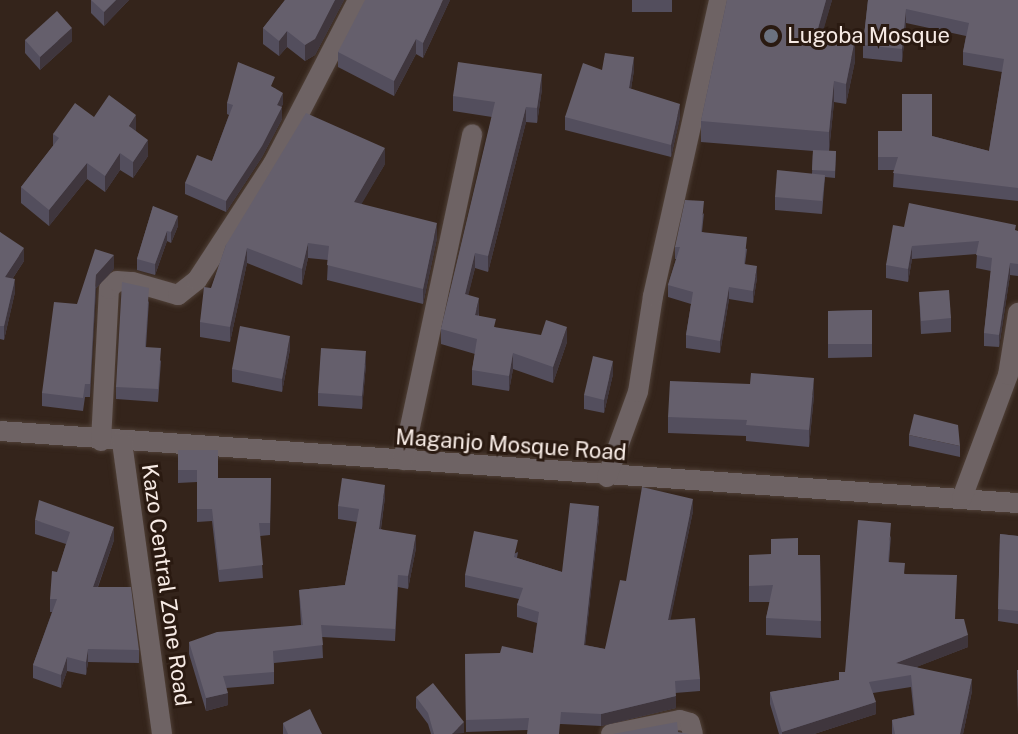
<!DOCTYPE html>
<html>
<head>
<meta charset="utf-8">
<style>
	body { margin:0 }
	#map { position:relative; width:1018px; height:734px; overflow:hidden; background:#34241b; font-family:"Public Sans",sans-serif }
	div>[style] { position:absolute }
	.roads { filter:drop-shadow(0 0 2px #4f4037) drop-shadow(0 0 2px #4f4037) }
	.minor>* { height:20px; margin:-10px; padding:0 10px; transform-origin:10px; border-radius:10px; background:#6e6364 }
	.wall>* { inset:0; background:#534e5d }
	.shaded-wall>* { inset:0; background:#3f363d }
	.building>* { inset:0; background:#655f6c }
	.dots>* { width:22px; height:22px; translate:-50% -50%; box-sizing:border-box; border:4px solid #2a1a11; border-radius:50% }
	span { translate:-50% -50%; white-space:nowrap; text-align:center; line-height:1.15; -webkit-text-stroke:6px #2a1a11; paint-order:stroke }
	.poi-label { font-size:22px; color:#f7ebe5 }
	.left { translate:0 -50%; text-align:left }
	.street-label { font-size:22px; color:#f7ebe5 }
</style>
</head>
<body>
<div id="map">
	<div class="roads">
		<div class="minor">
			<div style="left:0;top:431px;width:1021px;rotate:4.05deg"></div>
			<div style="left:101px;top:441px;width:152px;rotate:-87deg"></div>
			<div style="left:109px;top:289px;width:11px;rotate:-45deg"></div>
			<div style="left:117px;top:281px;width:16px;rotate:4deg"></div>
			<div style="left:133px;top:282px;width:47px;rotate:16.1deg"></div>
			<div style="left:178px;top:295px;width:24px;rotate:-38deg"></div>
			<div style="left:197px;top:280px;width:139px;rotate:-56.8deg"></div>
			<div style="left:273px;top:164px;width:185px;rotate:-62.6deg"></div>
			<div style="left:122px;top:442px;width:295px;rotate:82.2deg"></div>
			<div style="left:403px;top:460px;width:333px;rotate:-78deg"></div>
			<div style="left:607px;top:477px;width:90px;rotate:-70deg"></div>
			<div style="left:638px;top:392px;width:97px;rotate:-81.1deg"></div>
			<div style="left:653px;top:296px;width:303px;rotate:-77.4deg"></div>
			<div style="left:962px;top:498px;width:131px;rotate:-69.5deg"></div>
			<div style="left:1008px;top:375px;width:63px;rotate:-80.8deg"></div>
			<div style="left:611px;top:734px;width:70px;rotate:-11.5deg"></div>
			<div style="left:680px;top:720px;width:10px;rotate:17deg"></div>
			<div style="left:690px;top:723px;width:11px;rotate:75deg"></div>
		</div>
	</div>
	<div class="wall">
		<div style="clip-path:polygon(91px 0,129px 0,104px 26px,91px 13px)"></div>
		<div style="clip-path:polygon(285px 0,344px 0,315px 55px,305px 61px,287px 47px,279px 56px,263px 44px,263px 28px)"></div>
		<div style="clip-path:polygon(450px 0,423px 58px,416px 54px,394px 96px,338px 67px,338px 52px)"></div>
		<div style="clip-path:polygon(632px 0,672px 0,672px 12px,632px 12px)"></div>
		<div style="clip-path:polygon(727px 0,832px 0,822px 33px,855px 61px,846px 104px,834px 102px,829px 151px,836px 151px,835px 178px,825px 177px,822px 214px,775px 210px,775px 197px,812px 174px,813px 151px,701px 142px,701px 121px)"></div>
		<div style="clip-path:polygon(868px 0,1018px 0,1018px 201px,893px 187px,894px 170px,878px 170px,878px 131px,932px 136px,989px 151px,1002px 72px,963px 65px,963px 52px,966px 36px,906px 23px,902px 62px,863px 58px,863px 45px)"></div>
		<div style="clip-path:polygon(25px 40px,72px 41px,40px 70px,25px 53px)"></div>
		<div style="clip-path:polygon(602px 70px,634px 70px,631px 89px,680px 117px,671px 157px,565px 130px,565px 117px)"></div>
		<div style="clip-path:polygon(275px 88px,283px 104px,281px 107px,282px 119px,262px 157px,226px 212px,185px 194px,185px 183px,212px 161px,229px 115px,227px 114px,227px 103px)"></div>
		<div style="clip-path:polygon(542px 89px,537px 123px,526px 122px,488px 272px,475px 268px,468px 295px,479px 313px,479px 316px,496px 328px,567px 342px,553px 383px,513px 369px,509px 391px,472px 385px,472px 370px,475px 354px,441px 344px,441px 329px,492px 117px,453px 111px,453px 96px)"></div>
		<div style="clip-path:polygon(94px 117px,136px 131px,148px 156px,133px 178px,120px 170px,105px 192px,87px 179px,49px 226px,21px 203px,21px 187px,53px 146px,53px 134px)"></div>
		<div style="clip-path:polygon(385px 164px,361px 204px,437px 238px,423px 304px,327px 280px,328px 260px,308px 258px,302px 285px,247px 263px,230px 342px,200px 337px,200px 322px,226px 245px)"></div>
		<div style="clip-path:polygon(153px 206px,178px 226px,171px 243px,167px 241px,155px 275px,137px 270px,137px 259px)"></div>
		<div style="clip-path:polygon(704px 213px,702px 232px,747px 249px,745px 264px,757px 278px,753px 303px,729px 299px,720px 353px,686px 348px,686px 335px,691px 304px,668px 297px,668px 285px,676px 259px,675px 259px,675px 247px)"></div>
		<div style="clip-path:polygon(904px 227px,1018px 231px,1018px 276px,1010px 275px,999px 347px,984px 346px,984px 333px,991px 271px,976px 268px,977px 254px,912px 259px,908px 282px,886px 278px,886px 265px)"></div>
		<div style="clip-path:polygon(0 232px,24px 261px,13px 278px,15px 292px,4px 340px,0 339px)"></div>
		<div style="clip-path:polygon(114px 269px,96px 288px,90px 397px,85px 397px,83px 411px,42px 406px,42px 393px,77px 304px)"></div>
		<div style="clip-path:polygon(919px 292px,951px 318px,951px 332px,921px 334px)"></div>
		<div style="clip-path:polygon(149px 300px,146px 347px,161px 361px,158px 402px,116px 399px,116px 387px)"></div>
		<div style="clip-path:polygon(872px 310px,872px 357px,828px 358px,828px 311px)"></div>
		<div style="clip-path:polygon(290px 349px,282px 392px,232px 382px,232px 369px)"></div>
		<div style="clip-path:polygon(366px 364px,362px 409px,318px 406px,318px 393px)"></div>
		<div style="clip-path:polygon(613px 374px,604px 413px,584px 409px,584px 395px)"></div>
		<div style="clip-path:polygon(814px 395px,809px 447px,746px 441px,746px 436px,668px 433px,668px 417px)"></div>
		<div style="clip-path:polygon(909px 435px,960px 446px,960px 457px,909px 446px)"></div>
		<div style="clip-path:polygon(178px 450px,218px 478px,271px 478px,270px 535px,260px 536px,263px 578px,219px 582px,212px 521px,197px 522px,197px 482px,178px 483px)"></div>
		<div style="clip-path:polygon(385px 497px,381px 529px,416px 548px,408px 589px,398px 587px,395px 641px,322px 637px,323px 658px,274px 663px,274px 684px,226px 688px,228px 705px,206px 711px,189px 654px,189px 642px,301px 625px,299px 590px,345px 585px,357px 522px,338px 519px,338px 506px)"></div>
		<div style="clip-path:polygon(693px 511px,670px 620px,700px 679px,700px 691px,675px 693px,676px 708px,601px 726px,561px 724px,528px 730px,466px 732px,465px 654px,533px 653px,537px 623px,517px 617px,517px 605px,519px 599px,465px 587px,465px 575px,518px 552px,517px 558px,562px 572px,599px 518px,585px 645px,605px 649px,626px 581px)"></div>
		<div style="clip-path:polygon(35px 520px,114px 540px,98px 587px,139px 650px,139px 663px,88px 662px,86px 675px,67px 671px,61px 688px,33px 678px,33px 665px,52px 612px,50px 612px,50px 599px,66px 544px,35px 534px)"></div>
		<div style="clip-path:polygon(1000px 534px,1018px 536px,1018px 624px,998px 621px)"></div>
		<div style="clip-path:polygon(891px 535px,889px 562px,905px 574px,955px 619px,968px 647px,916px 667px,972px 691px,963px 734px,892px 734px,892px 720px,914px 715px,911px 687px,873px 693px,876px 714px,814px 734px,779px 734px,770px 704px,770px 692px,839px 680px,845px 672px)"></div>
		<div style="clip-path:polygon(749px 555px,820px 555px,821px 638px,766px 635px,766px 618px,770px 602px,749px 602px)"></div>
		<div style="clip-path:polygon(416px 697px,464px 733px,431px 734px,428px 724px,416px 708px)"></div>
		<div style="clip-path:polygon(283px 723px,322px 734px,283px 734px)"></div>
	</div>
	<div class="shaded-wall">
		<div style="clip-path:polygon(116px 0,129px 0,104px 26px,104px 12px)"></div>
		<div style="clip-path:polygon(335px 0,344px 0,315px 55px,305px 61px,305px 45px)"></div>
		<div style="clip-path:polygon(443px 0,450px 0,423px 58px,423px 43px)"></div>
		<div style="clip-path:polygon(826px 0,832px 0,817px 53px,817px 32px)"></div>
		<div style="clip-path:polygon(906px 9px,906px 23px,902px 62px,902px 49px)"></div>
		<div style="clip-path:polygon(72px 28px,72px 41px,40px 70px,40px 57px)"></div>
		<div style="clip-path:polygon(287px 31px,287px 47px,279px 56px,279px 41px)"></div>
		<div style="clip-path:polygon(416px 39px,416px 54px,394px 96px,394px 81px)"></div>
		<div style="clip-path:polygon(855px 40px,855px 61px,846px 104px,846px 84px)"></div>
		<div style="clip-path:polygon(634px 57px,634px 70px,629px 101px,629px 88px)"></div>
		<div style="clip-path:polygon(542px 74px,542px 89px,537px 123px,537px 108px)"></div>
		<div style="clip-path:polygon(834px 81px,834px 102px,829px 152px,829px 132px)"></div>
		<div style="clip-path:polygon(283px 93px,283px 104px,279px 113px,282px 107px,282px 119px,262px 157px,226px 212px,226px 201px,277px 105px)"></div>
		<div style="clip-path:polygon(680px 104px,680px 117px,671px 157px,671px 145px)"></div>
		<div style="clip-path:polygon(526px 107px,526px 122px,488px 272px,488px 256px)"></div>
		<div style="clip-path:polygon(136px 115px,136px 132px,129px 126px)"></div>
		<div style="clip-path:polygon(148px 140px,148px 156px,133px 178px,133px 162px)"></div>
		<div style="clip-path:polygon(385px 148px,385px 164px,354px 217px,354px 202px)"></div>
		<div style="clip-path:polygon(120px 153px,120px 170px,105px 192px,105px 176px)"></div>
		<div style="clip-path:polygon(87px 163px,87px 179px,49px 226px,49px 210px)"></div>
		<div style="clip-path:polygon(178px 216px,178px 226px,171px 243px,171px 232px)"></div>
		<div style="clip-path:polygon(437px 223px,437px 238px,423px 304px,423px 289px)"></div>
		<div style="clip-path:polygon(167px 231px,167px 241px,155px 275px,155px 264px)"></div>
		<div style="clip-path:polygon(308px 243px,308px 258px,302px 285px,302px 269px)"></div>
		<div style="clip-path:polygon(912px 246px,912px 259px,908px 282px,908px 269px)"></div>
		<div style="clip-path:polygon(24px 248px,24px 261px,5px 290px,5px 277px)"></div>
		<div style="clip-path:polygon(247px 248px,247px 263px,230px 342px,230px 327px)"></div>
		<div style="clip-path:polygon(475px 253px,475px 268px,465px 309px,465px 294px)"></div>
		<div style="clip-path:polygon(114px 255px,114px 269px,96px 288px,90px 397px,96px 275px)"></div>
		<div style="clip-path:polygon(1010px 263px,1010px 275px,999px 347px,999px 335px)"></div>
		<div style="clip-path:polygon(757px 266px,757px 278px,753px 303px,753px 291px)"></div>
		<div style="clip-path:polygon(15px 279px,15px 292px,4px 340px,4px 326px)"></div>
		<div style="clip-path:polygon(729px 287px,729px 299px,720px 353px,720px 341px)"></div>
		<div style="clip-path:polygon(479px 298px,479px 313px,475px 330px,475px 315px)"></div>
		<div style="clip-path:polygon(567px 327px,567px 342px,553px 383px,553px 367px)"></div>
		<div style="clip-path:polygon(290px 336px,290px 349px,282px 392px,282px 379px)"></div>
		<div style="clip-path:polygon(366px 351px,366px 364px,362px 409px,362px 396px)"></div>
		<div style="clip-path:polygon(513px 353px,513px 369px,509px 391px,509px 376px)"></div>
		<div style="clip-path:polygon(613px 361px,613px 374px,604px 413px,604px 400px)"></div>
		<div style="clip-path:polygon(814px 378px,814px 395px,809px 447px,809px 430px)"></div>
		<div style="clip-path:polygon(385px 485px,385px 497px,379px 541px,379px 529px)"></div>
		<div style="clip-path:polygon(693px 499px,693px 511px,668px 632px,668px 620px)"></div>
		<div style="clip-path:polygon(599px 506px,599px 518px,584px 657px,584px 645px)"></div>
		<div style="clip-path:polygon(114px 527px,114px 540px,93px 600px,93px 587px)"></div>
		<div style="clip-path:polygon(416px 535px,416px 548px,408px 589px,408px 576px)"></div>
		<div style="clip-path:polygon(968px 635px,968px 647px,896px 675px,896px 663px)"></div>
		<div style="clip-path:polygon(88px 649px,88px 662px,86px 675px,86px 662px)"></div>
		<div style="clip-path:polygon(67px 657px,67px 671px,61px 688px,61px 675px)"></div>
		<div style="clip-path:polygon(972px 679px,972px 691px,963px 734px,960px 734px)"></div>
		<div style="clip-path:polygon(228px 693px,228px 705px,206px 711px,206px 698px)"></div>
		<div style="clip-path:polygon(676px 696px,676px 708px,601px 726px,601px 714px)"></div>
		<div style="clip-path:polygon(876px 702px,876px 714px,814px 734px,782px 734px,782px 732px)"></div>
		<div style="clip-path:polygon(464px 722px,464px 733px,452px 734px)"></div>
	</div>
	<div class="building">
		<div style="clip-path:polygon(91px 0,116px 0,104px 12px)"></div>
		<div style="clip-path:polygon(285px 0,335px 0,315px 39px,305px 45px,287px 31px,279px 41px,263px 28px)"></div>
		<div style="clip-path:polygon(365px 0,443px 0,423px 43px,416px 39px,394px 81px,338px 52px)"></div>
		<div style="clip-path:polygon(727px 0,826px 0,817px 32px,855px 40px,846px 84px,834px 81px,829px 132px,701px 121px)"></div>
		<div style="clip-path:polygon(868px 0,1018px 0,1018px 188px,893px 173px,898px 157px,878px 157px,878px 131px,902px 131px,902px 94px,932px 94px,932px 136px,989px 151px,1004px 59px,963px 52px,969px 23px,906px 9px,902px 49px,863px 45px)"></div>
		<div style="clip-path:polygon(57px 11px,72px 28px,40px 57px,25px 40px)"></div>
		<div style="clip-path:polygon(605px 53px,634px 57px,629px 88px,680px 104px,671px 145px,565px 117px,583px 63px,602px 70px)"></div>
		<div style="clip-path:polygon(238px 62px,275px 77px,271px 86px,283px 93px,277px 105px,282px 107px,262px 146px,226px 201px,185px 183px,197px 155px,212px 161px,233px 105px,227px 103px)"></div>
		<div style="clip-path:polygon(458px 62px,542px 74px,537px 108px,526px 107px,488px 256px,475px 253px,465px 294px,479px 298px,475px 315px,496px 319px,494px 327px,541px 335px,546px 320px,567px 327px,553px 367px,513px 353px,509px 376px,472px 370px,477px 339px,441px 329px,495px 102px,453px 96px)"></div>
		<div style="clip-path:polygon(109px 95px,136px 115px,129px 126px,148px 140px,133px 162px,120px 153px,105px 176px,87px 163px,49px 210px,21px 187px,59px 138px,53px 134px,75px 103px,94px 117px)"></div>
		<div style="clip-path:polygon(306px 113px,385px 148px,354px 202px,437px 223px,423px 289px,327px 265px,329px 246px,308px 243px,302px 269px,247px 248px,230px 327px,200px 322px,204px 287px,211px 288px,226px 245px)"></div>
		<div style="clip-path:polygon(813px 150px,836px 151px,835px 171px,812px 170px)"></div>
		<div style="clip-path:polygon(777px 170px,825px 175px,822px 201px,775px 197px)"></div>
		<div style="clip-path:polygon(685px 200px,704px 201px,701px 232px,747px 237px,744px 264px,757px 266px,753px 291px,729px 287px,720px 341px,686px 335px,693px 292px,668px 285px,680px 247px,675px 247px)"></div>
		<div style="clip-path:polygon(909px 203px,1016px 225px,1015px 230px,1018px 231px,1018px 264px,1010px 263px,999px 335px,984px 333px,992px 258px,976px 255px,979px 241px,912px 246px,908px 269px,886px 265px,893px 225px,904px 227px)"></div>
		<div style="clip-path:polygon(153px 206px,178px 216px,171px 232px,167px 231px,155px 264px,137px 259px)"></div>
		<div style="clip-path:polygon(0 232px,24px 248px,5px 277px,15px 279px,4px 326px,0 326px)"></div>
		<div style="clip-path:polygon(95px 249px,114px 255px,96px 275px,90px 384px,85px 384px,83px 398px,42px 393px,54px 302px,77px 304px)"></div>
		<div style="clip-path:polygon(122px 282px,149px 288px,145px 347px,161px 348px,158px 389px,116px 387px)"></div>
		<div style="clip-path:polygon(949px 290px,951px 318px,921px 321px,919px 292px)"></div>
		<div style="clip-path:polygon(872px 310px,872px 344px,828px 344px,828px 311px)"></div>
		<div style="clip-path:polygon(240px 326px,290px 336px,282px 379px,232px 369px)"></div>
		<div style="clip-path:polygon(321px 348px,366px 351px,362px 396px,318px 393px)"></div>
		<div style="clip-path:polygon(593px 356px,613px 361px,604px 400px,584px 395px)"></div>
		<div style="clip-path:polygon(751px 373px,814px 378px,809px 430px,746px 425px,747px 420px,668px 417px,670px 381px,750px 384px)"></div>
		<div style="clip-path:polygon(914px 414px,958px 425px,960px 446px,909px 435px)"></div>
		<div style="clip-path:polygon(178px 450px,218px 450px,218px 478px,271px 478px,270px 523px,259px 523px,263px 565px,219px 570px,212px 509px,197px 509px,197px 470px,178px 470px)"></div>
		<div style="clip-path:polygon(342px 478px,385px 485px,379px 529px,416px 535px,408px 576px,398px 575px,395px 629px,321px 625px,323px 645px,273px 651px,274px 672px,223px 676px,228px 693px,206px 698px,189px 642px,217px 632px,303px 625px,299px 590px,345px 585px,359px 509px,338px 506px)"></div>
		<div style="clip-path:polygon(642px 487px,693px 499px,668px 620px,695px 618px,700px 679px,675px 681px,676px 696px,601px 714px,561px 712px,559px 734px,527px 734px,529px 718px,466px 720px,465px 654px,500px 653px,502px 646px,533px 653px,539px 612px,517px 605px,523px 588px,465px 575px,474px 531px,518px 540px,514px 557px,562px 572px,570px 503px,599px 506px,584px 645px,605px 649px,620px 580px,626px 581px)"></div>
		<div style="clip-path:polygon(39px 500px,114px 527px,93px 587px,131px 587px,139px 650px,88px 649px,86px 662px,67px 657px,61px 675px,33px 665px,57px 599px,50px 599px,52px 571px,57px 572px,70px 532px,35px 520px)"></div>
		<div style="clip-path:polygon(858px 520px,891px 523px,888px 562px,905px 563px,904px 574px,957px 575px,955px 619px,964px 619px,968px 635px,896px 663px,972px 679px,960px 734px,895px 734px,892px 720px,915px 715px,911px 675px,869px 682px,876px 702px,782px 732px,770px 692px,839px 680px,839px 672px,845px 672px)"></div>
		<div style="clip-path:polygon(1000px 534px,1018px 536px,1018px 611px,998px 609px)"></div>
		<div style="clip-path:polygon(798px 538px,798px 555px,820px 555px,821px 621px,766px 618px,773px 585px,749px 586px,749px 555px,771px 554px,771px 539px)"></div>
		<div style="clip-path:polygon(1017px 670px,1018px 670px,1018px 715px)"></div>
		<div style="clip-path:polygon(433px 683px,464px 722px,452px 734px,434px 734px,428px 713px,416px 697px)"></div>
		<div style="clip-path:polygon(310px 709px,322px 734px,288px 734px,283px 723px)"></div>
		<div style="clip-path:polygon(677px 722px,678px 732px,689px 734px,613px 734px)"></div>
	</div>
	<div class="dots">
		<div style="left:771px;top:36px;background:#6b7280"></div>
	</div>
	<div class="poi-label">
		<span class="left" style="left:787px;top:36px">Lugoba Mosque</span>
	</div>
	<div class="street-label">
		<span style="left:511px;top:445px;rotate:4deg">Maganjo Mosque Road</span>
		<span style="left:166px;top:585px;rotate:82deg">Kazo Central Zone Road</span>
	</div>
</div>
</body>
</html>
